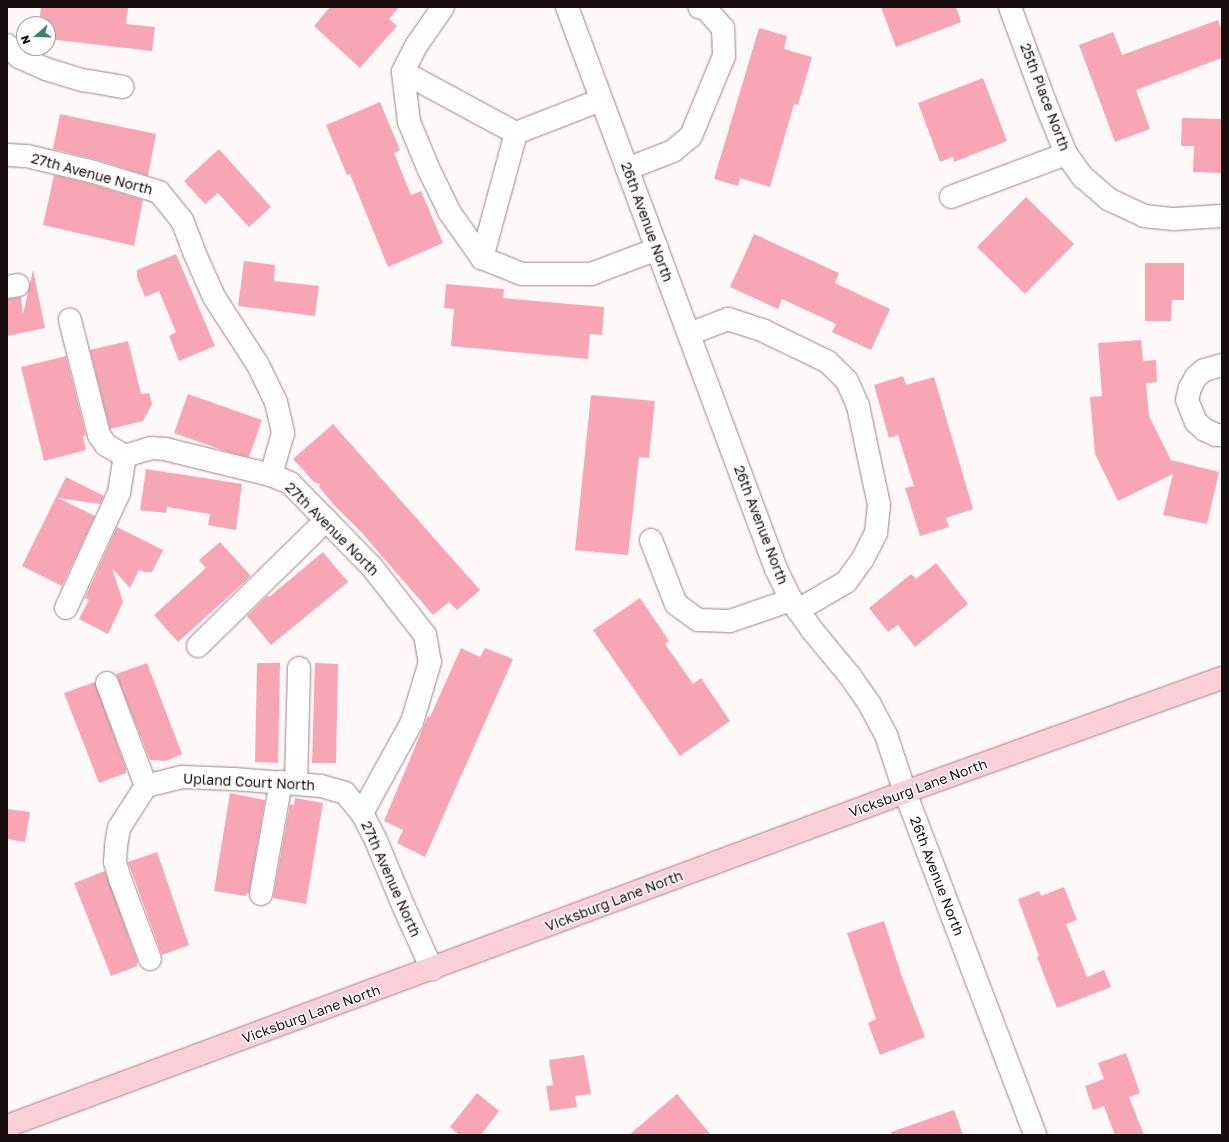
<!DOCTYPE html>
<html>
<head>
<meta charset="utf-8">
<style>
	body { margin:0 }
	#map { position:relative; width:1229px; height:1142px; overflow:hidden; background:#fff8f9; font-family:"Golos Text",sans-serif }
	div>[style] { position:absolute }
	.building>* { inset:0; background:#f8a5b5 }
	.roads { filter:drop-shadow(0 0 1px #a08186) drop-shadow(0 0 1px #a08186) }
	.minor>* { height:22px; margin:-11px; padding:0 11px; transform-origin:11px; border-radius:11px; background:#fff }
	.major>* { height:22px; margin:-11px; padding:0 11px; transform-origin:11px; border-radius:11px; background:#facfd7 }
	span { translate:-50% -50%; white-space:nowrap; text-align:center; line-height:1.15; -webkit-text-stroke:3px #fff; paint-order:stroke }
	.street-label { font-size:14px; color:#180d0f }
	.frame { position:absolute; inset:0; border:8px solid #180d0f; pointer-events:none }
	.north { position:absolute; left:16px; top:16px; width:40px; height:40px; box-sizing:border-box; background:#fff; border:1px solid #a39e9f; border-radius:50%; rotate:250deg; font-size:11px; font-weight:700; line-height:16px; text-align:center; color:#180d0f }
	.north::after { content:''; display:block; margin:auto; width:14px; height:18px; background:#40806f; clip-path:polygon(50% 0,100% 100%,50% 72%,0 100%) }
</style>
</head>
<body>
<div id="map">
	<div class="building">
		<div style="clip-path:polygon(41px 7px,128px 7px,126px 24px,155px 27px,152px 51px,48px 39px,48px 24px,39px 24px)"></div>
		<div style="clip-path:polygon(330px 7px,399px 7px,389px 19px,397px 26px,360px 68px,314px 26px)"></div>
		<div style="clip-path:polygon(881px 7px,956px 7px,961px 22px,896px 47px)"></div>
		<div style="clip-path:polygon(1218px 20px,1222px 30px,1222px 58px,1136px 90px,1150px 129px,1115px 142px,1079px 45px,1113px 32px,1122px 55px)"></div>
		<div style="clip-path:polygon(759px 28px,787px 36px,784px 49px,812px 57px,798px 105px,794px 104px,770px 187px,740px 178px,738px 186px,714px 179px)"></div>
		<div style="clip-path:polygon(983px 78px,1007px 141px,954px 162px,953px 157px,940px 162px,918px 103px)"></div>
		<div style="clip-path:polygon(380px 102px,400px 150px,394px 153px,411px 195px,421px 191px,443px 243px,388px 267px,350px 174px,347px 175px,326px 125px)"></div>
		<div style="clip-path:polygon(60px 114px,156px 134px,148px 176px,98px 160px,53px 149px)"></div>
		<div style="clip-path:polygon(1182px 118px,1222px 119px,1222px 173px,1193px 172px,1194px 146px,1181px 146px)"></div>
		<div style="clip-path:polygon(219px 149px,271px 207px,249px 227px,218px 193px,205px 204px,184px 181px)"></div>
		<div style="clip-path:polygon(54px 175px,91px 184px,143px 200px,134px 246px,43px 225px)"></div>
		<div style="clip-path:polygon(1026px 197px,1074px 244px,1025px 294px,977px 247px)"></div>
		<div style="clip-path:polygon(754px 234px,839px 273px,835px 283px,890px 309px,871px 350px,832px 332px,836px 324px,782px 299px,778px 309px,730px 287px)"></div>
		<div style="clip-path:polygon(176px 254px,215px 346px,179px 361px,169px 336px,176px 332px,159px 291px,145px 297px,137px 277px,137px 270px)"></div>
		<div style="clip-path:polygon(244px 261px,275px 265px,274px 281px,319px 286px,315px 316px,238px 306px)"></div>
		<div style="clip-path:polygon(1145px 263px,1184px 263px,1184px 300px,1172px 300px,1171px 321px,1145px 321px)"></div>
		<div style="clip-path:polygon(33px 270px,45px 328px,7px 336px,7px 299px,21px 297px,23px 314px)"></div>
		<div style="clip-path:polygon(446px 284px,504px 289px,503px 298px,604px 307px,602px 335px,590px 334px,588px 359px,451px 346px,454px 309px,444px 308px)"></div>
		<div style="clip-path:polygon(1141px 340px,1143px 361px,1156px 360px,1157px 382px,1146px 383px,1149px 416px,1171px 460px,1219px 472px,1207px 524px,1163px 515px,1173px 474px,1118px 501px,1095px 454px,1090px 397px,1102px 396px,1098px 343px)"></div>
		<div style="clip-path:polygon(128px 341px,141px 394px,149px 393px,152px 404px,143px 421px,110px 429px,90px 350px)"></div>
		<div style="clip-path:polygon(66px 356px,86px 435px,83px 436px,86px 450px,44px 461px,21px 367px)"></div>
		<div style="clip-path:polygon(903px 376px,906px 385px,934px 377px,973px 509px,946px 518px,949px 527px,920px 536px,905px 488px,914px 486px,898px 435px,889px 438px,874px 385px)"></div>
		<div style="clip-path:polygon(188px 394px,262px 420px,249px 457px,228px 452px,174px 433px)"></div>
		<div style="clip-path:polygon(591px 395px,655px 401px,649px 458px,639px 457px,628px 555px,575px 550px)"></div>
		<div style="clip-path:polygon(333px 424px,480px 590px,457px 610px,449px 602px,433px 615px,362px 533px,336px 507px,319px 487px,320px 484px,314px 482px,293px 459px)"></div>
		<div style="clip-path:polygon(146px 469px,242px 484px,236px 530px,208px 525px,210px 514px,167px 507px,166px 513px,140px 510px)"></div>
		<div style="clip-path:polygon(66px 477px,104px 496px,100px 504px,58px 498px,95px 516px,62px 586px,22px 566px)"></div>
		<div style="clip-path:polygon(117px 527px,163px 550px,152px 572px,145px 572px,139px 570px,130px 588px,112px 568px,123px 602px,108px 634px,79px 619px,89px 600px,85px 598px)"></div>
		<div style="clip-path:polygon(220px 542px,251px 576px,178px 642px,154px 615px,206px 568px,199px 560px)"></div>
		<div style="clip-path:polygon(323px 552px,348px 582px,271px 645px,247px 616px,268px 595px,269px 597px)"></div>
		<div style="clip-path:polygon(936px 563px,968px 604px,915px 647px,898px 625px,888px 632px,869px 608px,911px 574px,916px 579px)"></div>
		<div style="clip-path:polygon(640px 598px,669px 641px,665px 644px,693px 684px,701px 678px,730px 721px,680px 756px,593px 630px)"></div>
		<div style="clip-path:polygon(461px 648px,480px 657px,485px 648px,513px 659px,425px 857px,397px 843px,403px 830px,384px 821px,428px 716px,430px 717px)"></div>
		<div style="clip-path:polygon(147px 663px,182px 754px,166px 761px,150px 760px,116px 674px)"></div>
		<div style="clip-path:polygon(257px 663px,280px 663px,278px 763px,255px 762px)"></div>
		<div style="clip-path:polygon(315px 663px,338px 664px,336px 763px,312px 763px)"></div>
		<div style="clip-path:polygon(95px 682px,126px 769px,126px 773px,99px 783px,64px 693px)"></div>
		<div style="clip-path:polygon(230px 793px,265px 800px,249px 893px,247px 893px,246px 896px,214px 891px)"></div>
		<div style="clip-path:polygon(295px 798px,323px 803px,306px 904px,273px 898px,290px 804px,294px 805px)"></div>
		<div style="clip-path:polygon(7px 809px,30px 812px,25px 842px,7px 839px)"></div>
		<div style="clip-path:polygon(157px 852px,189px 945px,162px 955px,128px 862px)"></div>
		<div style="clip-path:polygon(105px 871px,138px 963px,137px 963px,137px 966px,111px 976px,74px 883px)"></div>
		<div style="clip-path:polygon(1064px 887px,1077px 920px,1066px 924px,1087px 977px,1104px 970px,1111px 987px,1057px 1008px,1037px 957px,1039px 956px,1018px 899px,1039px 891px,1041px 896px)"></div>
		<div style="clip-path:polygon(884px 921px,902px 977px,925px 1037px,880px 1055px,868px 1023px,876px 1019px,847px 933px)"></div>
		<div style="clip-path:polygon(1126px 1053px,1140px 1093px,1129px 1097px,1144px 1135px,1115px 1135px,1104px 1106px,1093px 1110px,1085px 1086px,1104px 1079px,1098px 1063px)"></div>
		<div style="clip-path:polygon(584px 1055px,591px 1094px,575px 1096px,577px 1107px,550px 1111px,546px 1086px,553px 1085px,549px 1060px)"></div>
		<div style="clip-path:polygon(477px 1093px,499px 1111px,481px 1135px,459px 1135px,450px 1127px)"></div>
		<div style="clip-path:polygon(677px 1094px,711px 1135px,629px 1135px)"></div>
		<div style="clip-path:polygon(954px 1110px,963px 1135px,891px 1135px,891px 1132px)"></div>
	</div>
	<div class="roads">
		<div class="minor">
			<div style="left:443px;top:7px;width:47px;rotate:124.7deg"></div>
			<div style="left:416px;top:46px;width:29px;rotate:117deg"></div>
			<div style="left:403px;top:72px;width:128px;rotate:28.4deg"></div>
			<div style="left:516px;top:133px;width:91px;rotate:-21.2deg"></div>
			<div style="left:567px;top:7px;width:600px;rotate:69.6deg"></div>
			<div style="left:776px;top:569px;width:34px;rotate:64deg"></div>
			<div style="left:791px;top:600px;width:37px;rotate:55deg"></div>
			<div style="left:812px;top:630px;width:60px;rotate:50.4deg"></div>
			<div style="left:850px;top:676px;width:35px;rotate:55deg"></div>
			<div style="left:870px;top:705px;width:34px;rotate:62deg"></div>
			<div style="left:886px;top:735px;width:60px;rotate:71.6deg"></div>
			<div style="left:905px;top:792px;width:367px;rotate:69.2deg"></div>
			<div style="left:1010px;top:7px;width:101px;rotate:69.8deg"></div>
			<div style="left:1045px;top:102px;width:56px;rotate:68deg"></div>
			<div style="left:1066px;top:154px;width:29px;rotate:54deg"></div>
			<div style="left:1083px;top:177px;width:33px;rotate:41deg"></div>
			<div style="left:1108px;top:199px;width:40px;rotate:25deg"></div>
			<div style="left:1144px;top:216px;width:30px;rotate:6deg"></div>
			<div style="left:1174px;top:219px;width:48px;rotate:-3.6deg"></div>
			<div style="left:7px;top:45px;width:17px;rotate:45deg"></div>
			<div style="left:19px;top:57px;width:30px;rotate:24deg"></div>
			<div style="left:46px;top:69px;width:39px;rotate:17deg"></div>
			<div style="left:83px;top:80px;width:40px;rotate:10deg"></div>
			<div style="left:403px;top:72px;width:50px;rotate:83.2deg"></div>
			<div style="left:409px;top:122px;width:52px;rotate:67.4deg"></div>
			<div style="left:429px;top:170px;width:48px;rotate:64deg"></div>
			<div style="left:450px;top:213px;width:55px;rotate:54.6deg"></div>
			<div style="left:516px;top:133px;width:130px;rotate:105.2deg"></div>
			<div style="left:482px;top:258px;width:43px;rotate:21.8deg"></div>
			<div style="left:522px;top:274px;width:69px"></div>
			<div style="left:591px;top:274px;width:71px;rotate:-20.7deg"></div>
			<div style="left:7px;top:155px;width:20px;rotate:3deg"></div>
			<div style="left:27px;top:156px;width:69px;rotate:13.4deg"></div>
			<div style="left:94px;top:172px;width:68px;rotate:17.1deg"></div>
			<div style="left:159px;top:192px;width:36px;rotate:51deg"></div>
			<div style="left:182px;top:220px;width:34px;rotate:69deg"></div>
			<div style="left:194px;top:252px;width:49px;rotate:66deg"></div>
			<div style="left:214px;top:297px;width:81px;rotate:57.1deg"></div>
			<div style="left:258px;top:365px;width:41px;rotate:64.1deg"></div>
			<div style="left:276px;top:402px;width:32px;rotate:77deg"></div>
			<div style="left:283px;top:433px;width:44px;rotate:105.9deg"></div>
			<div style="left:271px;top:475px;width:21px;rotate:23deg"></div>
			<div style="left:290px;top:483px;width:117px;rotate:45.7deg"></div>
			<div style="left:372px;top:567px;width:86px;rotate:52.1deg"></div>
			<div style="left:425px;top:635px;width:27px;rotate:80deg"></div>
			<div style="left:430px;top:662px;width:63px;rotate:106.7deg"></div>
			<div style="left:412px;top:722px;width:104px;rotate:118.8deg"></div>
			<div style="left:362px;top:813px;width:34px;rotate:63deg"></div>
			<div style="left:377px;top:843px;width:75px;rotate:67.2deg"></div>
			<div style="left:406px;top:912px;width:63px;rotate:65.5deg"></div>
			<div style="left:627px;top:169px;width:49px;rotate:-21.4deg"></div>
			<div style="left:673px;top:151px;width:23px;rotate:-40deg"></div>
			<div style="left:691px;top:136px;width:87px;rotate:-67.6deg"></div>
			<div style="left:724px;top:56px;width:28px;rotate:-92deg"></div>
			<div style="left:723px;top:28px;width:25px;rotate:-132deg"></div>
			<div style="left:706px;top:9px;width:7px;rotate:-164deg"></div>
			<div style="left:951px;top:197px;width:123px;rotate:-20.5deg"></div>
			<div style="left:7px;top:287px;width:11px;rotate:-10deg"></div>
			<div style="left:689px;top:334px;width:42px;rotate:-21deg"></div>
			<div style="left:728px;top:319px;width:38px;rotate:18deg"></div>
			<div style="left:764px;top:331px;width:71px;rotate:25.8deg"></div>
			<div style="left:828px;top:362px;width:27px;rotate:45deg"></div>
			<div style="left:847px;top:381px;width:27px;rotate:66deg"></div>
			<div style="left:858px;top:406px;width:101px;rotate:78deg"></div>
			<div style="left:879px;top:505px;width:28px;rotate:96deg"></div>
			<div style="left:876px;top:533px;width:30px;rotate:117deg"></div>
			<div style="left:862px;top:560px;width:27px;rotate:126deg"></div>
			<div style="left:846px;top:582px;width:56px;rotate:149.7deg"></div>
			<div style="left:1222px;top:365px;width:19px;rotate:164deg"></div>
			<div style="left:1204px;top:370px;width:11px;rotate:139deg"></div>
			<div style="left:1196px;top:377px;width:13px;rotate:119deg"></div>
			<div style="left:1190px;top:388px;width:12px;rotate:104deg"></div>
			<div style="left:1187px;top:400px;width:24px;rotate:68deg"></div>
			<div style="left:1196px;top:422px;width:12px;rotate:42deg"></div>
			<div style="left:1205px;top:430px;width:12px;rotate:24deg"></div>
			<div style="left:1216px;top:435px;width:6px"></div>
			<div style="left:125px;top:456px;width:27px;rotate:-17deg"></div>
			<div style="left:151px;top:448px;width:14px;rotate:4deg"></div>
			<div style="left:165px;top:449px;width:109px;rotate:13.8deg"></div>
			<div style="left:651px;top:540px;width:69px;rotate:68.7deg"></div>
			<div style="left:676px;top:604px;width:27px;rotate:36deg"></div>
			<div style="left:698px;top:620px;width:32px;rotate:2deg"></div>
			<div style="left:730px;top:621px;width:65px;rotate:-19deg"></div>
			<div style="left:66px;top:608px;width:127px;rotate:-65.3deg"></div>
			<div style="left:119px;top:493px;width:37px;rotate:-81deg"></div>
			<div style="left:125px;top:456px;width:22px;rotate:-150deg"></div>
			<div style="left:106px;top:445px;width:12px;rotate:-125deg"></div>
			<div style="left:99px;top:435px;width:119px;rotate:-104.2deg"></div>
			<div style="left:198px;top:646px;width:180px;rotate:-44.5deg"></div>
			<div style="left:107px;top:683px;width:110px;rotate:69.3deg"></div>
			<div style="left:296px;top:783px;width:115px;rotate:-88.5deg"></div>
			<div style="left:261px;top:894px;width:114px;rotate:-79.9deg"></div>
			<div style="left:150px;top:959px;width:85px;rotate:-110.6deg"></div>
			<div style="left:120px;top:879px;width:18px;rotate:-106deg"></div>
			<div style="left:115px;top:862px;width:16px;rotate:-86deg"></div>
			<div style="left:116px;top:846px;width:18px;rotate:-81deg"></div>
			<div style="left:119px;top:828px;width:50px;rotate:-57.3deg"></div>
			<div style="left:146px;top:786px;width:36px;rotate:-14deg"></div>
			<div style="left:181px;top:777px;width:53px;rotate:2.2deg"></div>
			<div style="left:234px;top:779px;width:87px;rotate:4.6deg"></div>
			<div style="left:321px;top:786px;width:25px;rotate:16deg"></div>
			<div style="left:345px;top:793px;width:26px;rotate:50deg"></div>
		</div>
		<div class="major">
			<div style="left:7px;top:1126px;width:958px;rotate:-20.4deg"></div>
			<div style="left:905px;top:792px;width:337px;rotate:-19.8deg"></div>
		</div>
	</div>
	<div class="street-label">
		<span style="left:1045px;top:97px;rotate:69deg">25th Place North</span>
		<span style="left:92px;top:174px;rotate:15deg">27th Avenue North</span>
		<span style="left:647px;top:222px;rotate:70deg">26th Avenue North</span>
		<span style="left:761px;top:525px;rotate:69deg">26th Avenue North</span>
		<span style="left:332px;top:529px;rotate:45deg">27th Avenue North</span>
		<span style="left:249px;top:782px;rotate:3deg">Upland Court North</span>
		<span style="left:918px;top:788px;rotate:-20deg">Vicksburg Lane North</span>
		<span style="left:937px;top:876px;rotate:69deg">26th Avenue North</span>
		<span style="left:391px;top:879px;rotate:66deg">27th Avenue North</span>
		<span style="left:614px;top:901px;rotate:-21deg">Vicksburg Lane North</span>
		<span style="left:311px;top:1014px;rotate:-20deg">Vicksburg Lane North</span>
	</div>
	<div class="frame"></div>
	<div class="north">N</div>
</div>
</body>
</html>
